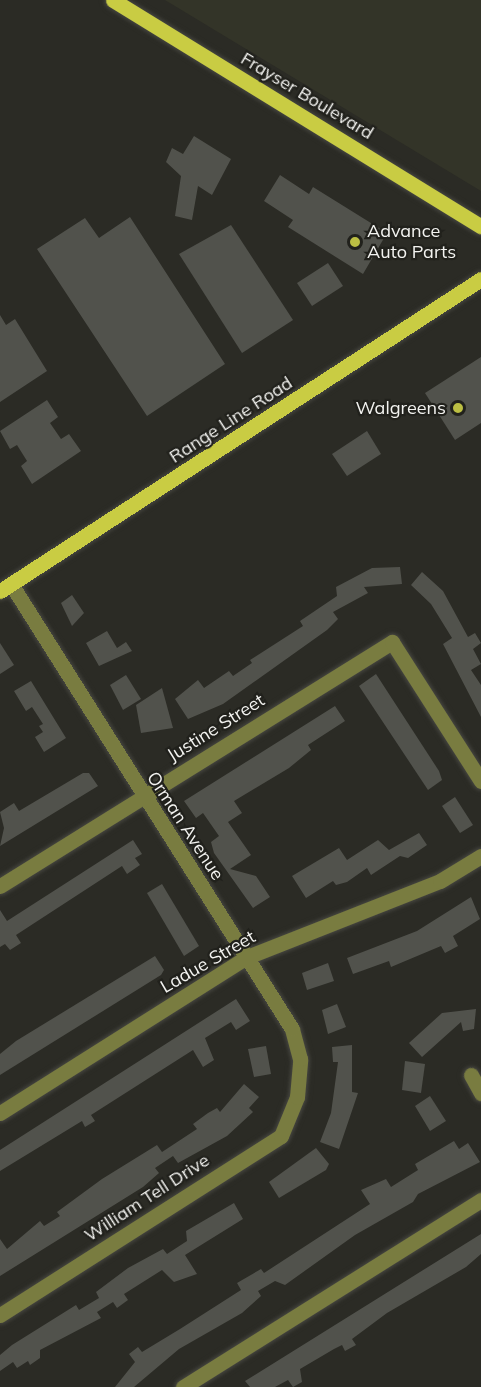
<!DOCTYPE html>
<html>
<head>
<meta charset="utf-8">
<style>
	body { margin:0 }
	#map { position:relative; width:481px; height:1387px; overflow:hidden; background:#2b2b25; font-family:Mulish,sans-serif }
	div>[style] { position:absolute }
	.built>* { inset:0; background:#333428 }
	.building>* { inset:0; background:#51524c }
	.roads { filter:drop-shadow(0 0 2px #474741) drop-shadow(0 0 2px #474741) }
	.minor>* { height:15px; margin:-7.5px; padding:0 7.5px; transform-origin:7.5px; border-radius:7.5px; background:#797c40 }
	.major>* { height:15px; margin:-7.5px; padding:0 7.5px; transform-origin:7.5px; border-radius:7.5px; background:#c9cc43 }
	.dots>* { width:16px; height:16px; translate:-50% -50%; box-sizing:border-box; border:3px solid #21211c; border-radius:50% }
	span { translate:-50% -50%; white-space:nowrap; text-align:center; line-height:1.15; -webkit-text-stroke:4.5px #21211c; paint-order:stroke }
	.street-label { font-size:18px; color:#f3f3f0 }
	.poi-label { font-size:18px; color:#f3f3f0 }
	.left { translate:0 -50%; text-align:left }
	.right { translate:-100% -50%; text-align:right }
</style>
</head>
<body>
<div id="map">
	<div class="built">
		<div style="clip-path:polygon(165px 0,481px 0,481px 191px)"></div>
	</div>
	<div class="building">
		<div style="clip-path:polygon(194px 136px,231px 159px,212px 195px,198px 186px,192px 220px,175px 216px,181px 176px,166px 162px,172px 148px,183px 154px)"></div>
		<div style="clip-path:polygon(280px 175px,309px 194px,313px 187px,387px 233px,363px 274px,288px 227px,293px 220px,264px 201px)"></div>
		<div style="clip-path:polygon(130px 217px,225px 364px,147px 416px,37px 249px,85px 218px,99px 238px)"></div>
		<div style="clip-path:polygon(231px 225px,293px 320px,242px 353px,179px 254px)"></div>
		<div style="clip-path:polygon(328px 263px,343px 286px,312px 306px,297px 283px)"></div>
		<div style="clip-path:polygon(0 315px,6px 325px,15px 319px,47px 371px,0 402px)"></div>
		<div style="clip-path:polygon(481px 357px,481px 423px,455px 440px,425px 393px)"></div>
		<div style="clip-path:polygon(47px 400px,58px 417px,50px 423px,61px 439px,69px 434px,81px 451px,32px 484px,21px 466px,27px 461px,17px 445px,10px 449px,0 431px)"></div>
		<div style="clip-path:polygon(367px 431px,381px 454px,347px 476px,332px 454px)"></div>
		<div style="clip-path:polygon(400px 567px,402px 584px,364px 587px,368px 593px,333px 612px,338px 619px,327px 630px,223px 704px,188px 719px,175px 699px,198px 680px,204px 688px,229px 671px,233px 676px,252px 663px,250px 660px,303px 626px,300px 621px,337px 596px,336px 587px,372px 568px)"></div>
		<div style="clip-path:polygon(422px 572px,443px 591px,468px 637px,475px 633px,481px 643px,473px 649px,481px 664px,471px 670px,481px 685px,481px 717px,443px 644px,452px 638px,431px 604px,411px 585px)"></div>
		<div style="clip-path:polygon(72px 595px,84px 613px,72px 626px,61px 603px)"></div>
		<div style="clip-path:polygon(107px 631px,117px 648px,126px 642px,132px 651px,99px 666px,86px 643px)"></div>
		<div style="clip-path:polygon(0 643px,14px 665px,0 674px)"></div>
		<div style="clip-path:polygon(376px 674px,439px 771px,442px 780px,428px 790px,359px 686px)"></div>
		<div style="clip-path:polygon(126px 675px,141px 699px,123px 710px,110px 685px)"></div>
		<div style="clip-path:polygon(31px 681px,66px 738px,44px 752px,35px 737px,43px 732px,39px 726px,43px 724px,32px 707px,26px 711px,14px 691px)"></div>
		<div style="clip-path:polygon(162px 688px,173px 728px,141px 733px,136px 705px)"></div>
		<div style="clip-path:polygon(335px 706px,345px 721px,308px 745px,311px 750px,289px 768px,234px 801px,242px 813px,228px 822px,251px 855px,230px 869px,256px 876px,270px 897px,253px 908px,214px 853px,211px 842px,219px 836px,203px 813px,196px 818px,184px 801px)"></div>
		<div style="clip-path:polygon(83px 773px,89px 773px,98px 786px,0 846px,4px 828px,0 812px,14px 803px,19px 811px)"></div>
		<div style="clip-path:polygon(455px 797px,473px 825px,460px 833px,442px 806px)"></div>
		<div style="clip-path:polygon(419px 833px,427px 845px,408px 858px,400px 856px,371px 875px,367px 868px,347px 882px,336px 885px,333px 881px,306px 898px,292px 876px,339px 848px,347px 860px,378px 840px,389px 850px)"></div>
		<div style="clip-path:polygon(133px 840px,142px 854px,135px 858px,140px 865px,127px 874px,122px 866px,16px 935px,21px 943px,10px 950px,5px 944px,0 947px,0 910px,7px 921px)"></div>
		<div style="clip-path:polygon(162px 884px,199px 946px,184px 956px,147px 893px)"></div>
		<div style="clip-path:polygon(471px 897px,480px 919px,453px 936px,458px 946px,445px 953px,441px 946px,391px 967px,389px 961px,353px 974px,347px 958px,417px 931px)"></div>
		<div style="clip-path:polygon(155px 956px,164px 970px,161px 975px,0 1075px,0 1054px,16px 1041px)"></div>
		<div style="clip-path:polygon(328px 963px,334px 981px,307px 990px,302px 973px)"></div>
		<div style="clip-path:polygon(236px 999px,250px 1021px,236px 1030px,231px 1022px,205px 1038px,214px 1060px,203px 1067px,193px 1050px,91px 1115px,95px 1121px,85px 1127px,82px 1121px,0 1171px,0 1150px)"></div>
		<div style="clip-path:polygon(337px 1004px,346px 1027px,328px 1034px,322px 1010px)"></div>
		<div style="clip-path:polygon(476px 1009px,474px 1029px,463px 1031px,461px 1022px,422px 1057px,409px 1043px,442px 1013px)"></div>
		<div style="clip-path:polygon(352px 1045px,352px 1092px,358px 1093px,339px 1149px,320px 1142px,331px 1113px,338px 1062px,333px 1062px,332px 1047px)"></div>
		<div style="clip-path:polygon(266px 1046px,271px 1074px,254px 1077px,248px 1049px)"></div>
		<div style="clip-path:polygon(405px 1061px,425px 1064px,421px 1093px,402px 1090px)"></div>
		<div style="clip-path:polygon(244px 1084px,259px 1097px,249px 1108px,253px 1112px,227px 1136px,178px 1163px,173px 1156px,155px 1168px,159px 1173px,143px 1187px,0 1276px,0 1239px,7px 1249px,40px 1221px,44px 1226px,60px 1216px,57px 1212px,102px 1179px,157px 1145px,162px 1152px,197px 1129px,193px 1124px,208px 1113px,217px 1108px,220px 1112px)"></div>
		<div style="clip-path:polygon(430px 1096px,446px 1121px,430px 1131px,415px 1106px)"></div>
		<div style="clip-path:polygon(454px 1141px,459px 1149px,468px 1143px,480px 1162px,418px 1194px,413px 1202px,355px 1235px,285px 1285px,275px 1281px,258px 1291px,261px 1296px,242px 1313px,179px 1349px,134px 1387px,115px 1387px,135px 1362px,129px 1354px,138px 1347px,142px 1352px,180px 1329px,241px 1290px,237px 1283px,261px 1269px,264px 1273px,370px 1204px,361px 1190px,386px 1179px,391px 1187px,418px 1170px,415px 1164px)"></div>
		<div style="clip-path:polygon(316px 1148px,329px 1164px,326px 1170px,279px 1198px,269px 1182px)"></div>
		<div style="clip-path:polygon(234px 1203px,243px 1219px,185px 1255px,197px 1274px,174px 1282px,162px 1270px,124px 1294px,128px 1300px,117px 1308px,113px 1302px,97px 1312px,101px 1318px,40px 1350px,40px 1358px,30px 1365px,28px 1361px,17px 1368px,13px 1362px,0 1371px,0 1355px,12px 1345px,76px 1305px,79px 1310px,99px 1298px,96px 1292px,128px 1268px,163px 1249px,167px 1254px,187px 1241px,186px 1231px)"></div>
		<div style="clip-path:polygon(481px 1234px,481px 1254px,466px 1267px,387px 1313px,352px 1339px,356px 1345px,345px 1351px,342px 1345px,334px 1349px,300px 1369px,302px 1382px,293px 1387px,288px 1380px,275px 1387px,250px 1387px,245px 1381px)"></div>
	</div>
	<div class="roads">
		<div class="minor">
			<div style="left:0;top:886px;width:462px;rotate:-31.9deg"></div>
			<div style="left:392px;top:642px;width:165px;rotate:57.4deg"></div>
			<div style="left:471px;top:1075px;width:21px;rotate:61deg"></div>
			<div style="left:0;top:1113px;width:292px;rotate:-32.3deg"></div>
			<div style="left:247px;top:957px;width:207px;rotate:-21.5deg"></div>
			<div style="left:440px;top:881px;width:48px;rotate:-31.4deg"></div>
			<div style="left:0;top:1315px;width:333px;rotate:-32.5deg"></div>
			<div style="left:281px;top:1136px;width:42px;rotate:-67.7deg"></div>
			<div style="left:297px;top:1097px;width:38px;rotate:-85deg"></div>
			<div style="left:300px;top:1059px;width:31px;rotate:-105deg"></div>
			<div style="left:292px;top:1029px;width:526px;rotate:-122.27deg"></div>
			<div style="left:183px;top:1387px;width:352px;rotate:-32.1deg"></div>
		</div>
		<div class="major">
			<div style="left:113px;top:0;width:432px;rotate:31.6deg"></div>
			<div style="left:0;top:591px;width:573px;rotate:-32.97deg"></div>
		</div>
	</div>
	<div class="dots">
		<div style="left:355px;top:242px;background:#bcbf43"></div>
		<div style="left:458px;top:408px;background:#bcbf43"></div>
	</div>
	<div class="street-label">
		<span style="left:307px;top:96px;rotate:31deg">Frayser Boulevard</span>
		<span style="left:231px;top:420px;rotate:-33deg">Range Line Road</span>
		<span style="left:216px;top:728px;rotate:-32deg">Justine Street</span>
		<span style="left:185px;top:826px;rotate:57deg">Orman Avenue</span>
		<span style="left:208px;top:962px;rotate:-30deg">Ladue Street</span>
		<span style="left:147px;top:1198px;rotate:-33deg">William Tell Drive</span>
	</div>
	<div class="poi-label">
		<span class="left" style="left:367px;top:242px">Advance<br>Auto Parts</span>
		<span class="right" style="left:446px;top:408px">Walgreens</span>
	</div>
</div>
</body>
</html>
